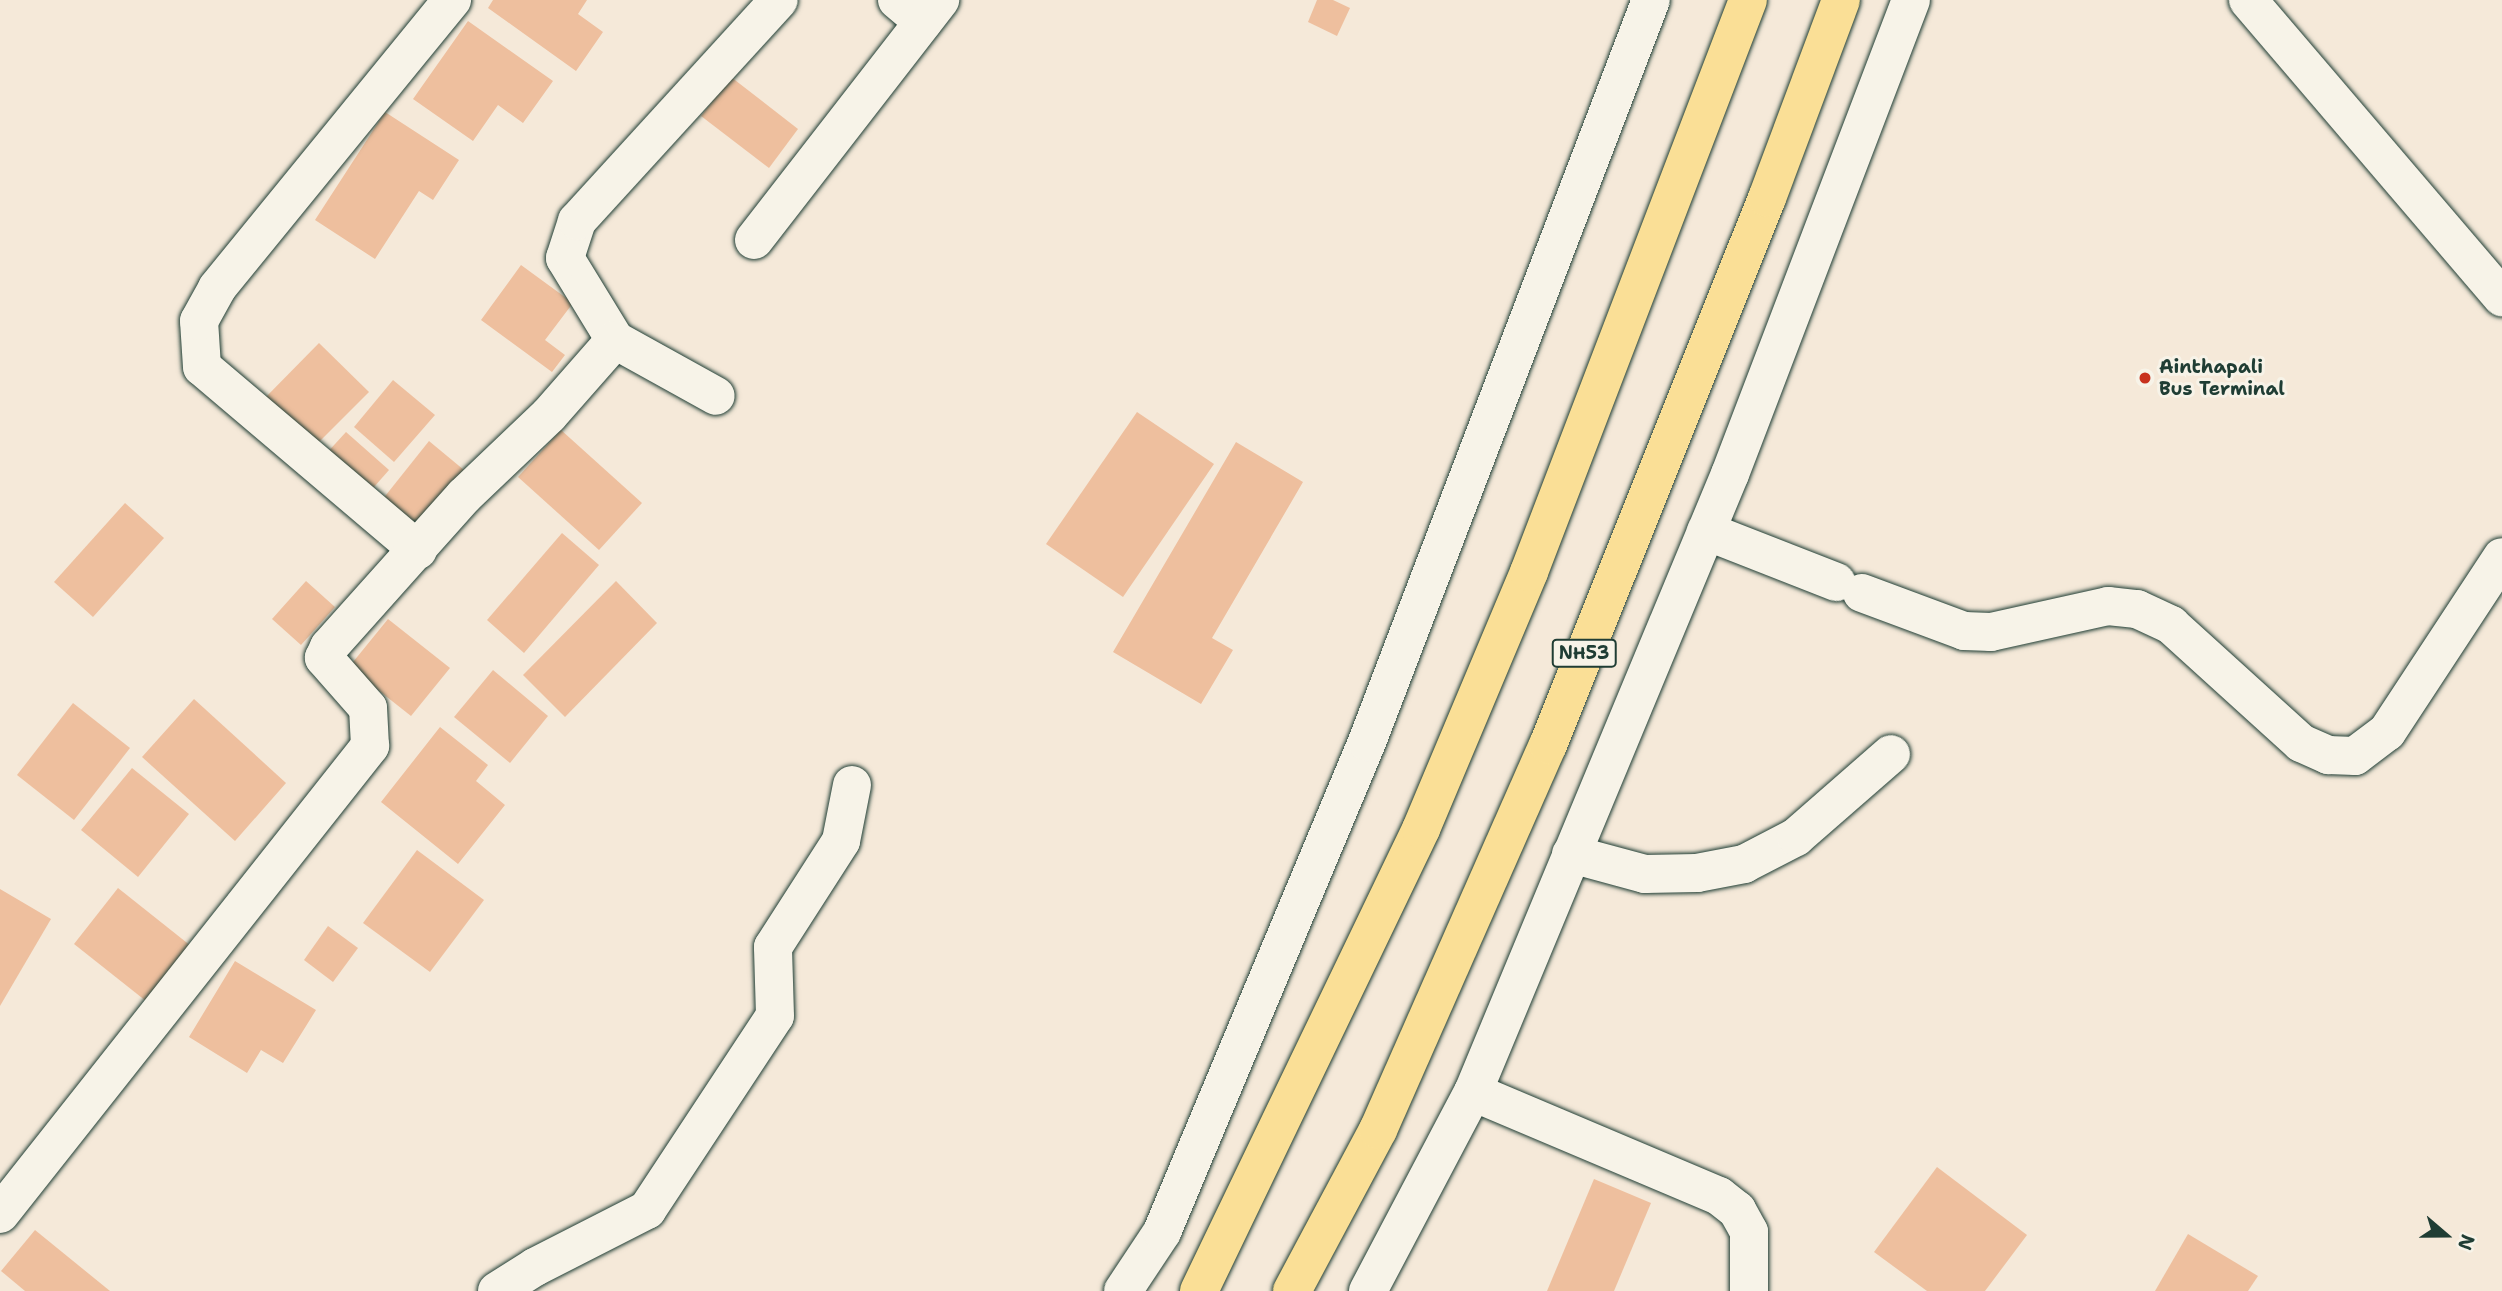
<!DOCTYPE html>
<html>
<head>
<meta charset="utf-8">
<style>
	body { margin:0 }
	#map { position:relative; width:2502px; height:1291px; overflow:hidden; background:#f5e9d9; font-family:"Shantell Sans",sans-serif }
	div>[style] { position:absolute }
	.building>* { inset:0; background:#eebf9e }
	.roads { filter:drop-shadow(0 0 2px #1f3d34) drop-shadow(0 0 2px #1f3d34) }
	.minor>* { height:38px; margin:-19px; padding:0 19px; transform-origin:19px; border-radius:19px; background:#f7f3e8 }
	.highway>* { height:38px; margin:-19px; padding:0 19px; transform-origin:19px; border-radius:19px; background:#fadf96 }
	.dots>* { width:19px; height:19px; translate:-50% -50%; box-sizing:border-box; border:4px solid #f7f3e8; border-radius:50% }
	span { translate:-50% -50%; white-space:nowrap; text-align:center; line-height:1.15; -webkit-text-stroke:6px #f7f3e8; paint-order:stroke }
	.shield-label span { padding:2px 5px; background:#f7f3e8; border:2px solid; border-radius:5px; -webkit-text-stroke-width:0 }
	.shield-label { font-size:18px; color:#1f3d34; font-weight:700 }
	.poi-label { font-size:19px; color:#1f3d34; font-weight:700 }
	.left { translate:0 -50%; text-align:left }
	.north { position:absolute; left:2411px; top:1200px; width:70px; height:70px; -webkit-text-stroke:5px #f7f3e8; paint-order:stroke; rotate:110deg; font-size:19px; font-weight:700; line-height:28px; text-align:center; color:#1f3d34 }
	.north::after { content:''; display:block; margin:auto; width:24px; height:32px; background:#1f3d34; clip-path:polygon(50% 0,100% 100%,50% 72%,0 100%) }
</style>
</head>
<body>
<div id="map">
	<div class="building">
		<div style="clip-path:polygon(493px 0,587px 0,578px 14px,603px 32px,576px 71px,488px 8px)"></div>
		<div style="clip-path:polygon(1317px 0,1333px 0,1350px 8px,1337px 36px,1308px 22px)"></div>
		<div style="clip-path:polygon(468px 21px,553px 81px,523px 123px,498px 105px,473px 141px,413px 99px)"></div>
		<div style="clip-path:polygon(731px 77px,798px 129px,769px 168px,701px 116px)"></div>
		<div style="clip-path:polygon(385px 112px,459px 160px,433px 200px,419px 191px,375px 259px,315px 220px)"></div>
		<div style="clip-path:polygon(521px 265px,573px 303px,545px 340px,565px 355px,552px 372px,481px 320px)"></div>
		<div style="clip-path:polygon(319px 343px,369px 392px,309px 452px,260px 403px)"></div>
		<div style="clip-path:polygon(393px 380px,435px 415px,394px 462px,354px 427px)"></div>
		<div style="clip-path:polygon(1137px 412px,1214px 464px,1123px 597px,1046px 544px)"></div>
		<div style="clip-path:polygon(561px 430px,642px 503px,599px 550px,518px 477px)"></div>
		<div style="clip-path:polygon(346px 432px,389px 470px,367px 495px,324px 456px)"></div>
		<div style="clip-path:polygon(429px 441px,470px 475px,420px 538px,378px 505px)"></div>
		<div style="clip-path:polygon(1236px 442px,1303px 482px,1212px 638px,1233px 650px,1201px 704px,1113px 652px)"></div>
		<div style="clip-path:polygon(125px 503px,164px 538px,93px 617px,54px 582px)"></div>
		<div style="clip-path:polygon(562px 533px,599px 565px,524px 653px,487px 620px)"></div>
		<div style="clip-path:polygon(306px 581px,335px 607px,301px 645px,272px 619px)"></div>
		<div style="clip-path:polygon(616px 581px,657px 623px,565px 717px,523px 675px)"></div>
		<div style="clip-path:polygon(388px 619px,450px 668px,411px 716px,349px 667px)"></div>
		<div style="clip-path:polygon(493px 670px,548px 716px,510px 763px,454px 717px)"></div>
		<div style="clip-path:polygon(194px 699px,286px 783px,235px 841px,142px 757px)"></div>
		<div style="clip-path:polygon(73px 703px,130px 748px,74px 820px,17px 775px)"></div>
		<div style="clip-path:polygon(440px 727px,488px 765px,476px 781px,505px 805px,458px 864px,381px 802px)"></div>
		<div style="clip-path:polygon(132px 768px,189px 814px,138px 877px,81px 830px)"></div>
		<div style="clip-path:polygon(417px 850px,484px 900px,430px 972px,363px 923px)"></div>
		<div style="clip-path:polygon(118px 888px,196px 950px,151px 1005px,74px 944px)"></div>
		<div style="clip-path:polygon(0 889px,51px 919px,0 1006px)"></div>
		<div style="clip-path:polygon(328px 926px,358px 948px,333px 982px,304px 960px)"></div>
		<div style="clip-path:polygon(235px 961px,316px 1010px,283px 1063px,261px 1050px,247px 1073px,189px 1037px)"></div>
		<div style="clip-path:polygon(1937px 1167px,2027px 1235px,1985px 1291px,1927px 1291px,1874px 1252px)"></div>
		<div style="clip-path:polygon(1594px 1179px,1651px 1203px,1614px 1291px,1547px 1291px)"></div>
		<div style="clip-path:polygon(35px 1230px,110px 1291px,25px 1291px,1px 1271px)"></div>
		<div style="clip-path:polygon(2188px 1234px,2258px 1276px,2248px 1291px,2155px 1291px)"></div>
	</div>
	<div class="roads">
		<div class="minor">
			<div style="left:897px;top:0;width:34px;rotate:40deg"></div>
			<div style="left:2248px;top:0;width:391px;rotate:49.5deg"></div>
			<div style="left:754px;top:240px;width:304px;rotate:-52.2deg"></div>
			<div style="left:615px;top:340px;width:96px;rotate:-121.4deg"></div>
			<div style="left:565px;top:258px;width:39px;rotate:-72deg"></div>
			<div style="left:577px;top:221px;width:299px;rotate:-47.6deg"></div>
			<div style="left:1706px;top:531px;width:140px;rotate:21.4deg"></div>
			<div style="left:418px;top:550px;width:283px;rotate:-139.7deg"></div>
			<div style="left:202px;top:367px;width:46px;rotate:-93.7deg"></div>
			<div style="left:199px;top:321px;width:38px;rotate:-61deg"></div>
			<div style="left:217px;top:288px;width:372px;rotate:-50.8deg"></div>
			<div style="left:1862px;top:593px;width:109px;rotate:20.4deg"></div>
			<div style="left:1964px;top:631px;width:27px;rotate:2deg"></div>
			<div style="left:1991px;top:632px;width:120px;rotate:-12.5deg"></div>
			<div style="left:2108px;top:606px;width:29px;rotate:6deg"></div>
			<div style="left:2137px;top:609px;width:38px;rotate:25deg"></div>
			<div style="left:2171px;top:625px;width:176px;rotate:42.2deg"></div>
			<div style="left:2301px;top:743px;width:30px;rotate:24deg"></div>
			<div style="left:2328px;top:755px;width:27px;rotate:2deg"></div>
			<div style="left:2355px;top:756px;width:40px;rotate:-37deg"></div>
			<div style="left:2387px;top:732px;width:209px;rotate:-56.7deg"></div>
			<div style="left:1571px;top:854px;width:77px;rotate:15.1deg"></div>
			<div style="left:1645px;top:874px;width:52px;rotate:-1.1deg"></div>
			<div style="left:1697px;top:873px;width:48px;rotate:-10.8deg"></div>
			<div style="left:1744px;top:864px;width:59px;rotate:-27.4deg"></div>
			<div style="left:1796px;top:837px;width:126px;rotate:-41.1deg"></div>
			<div style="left:1473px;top:1092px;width:267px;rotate:22.9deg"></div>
			<div style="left:1719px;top:1196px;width:23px;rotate:38deg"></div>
			<div style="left:1737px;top:1210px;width:25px;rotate:61deg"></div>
			<div style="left:1749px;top:1232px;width:59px;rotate:90deg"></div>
			<div style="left:0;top:1214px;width:597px;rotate:-51.67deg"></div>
			<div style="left:370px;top:746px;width:38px;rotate:-93deg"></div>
			<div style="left:368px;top:708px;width:67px;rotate:-131.3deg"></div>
			<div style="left:324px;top:658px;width:12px;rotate:-66deg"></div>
			<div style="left:329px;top:647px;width:203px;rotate:-48.2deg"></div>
			<div style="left:464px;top:496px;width:117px;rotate:-43.6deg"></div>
			<div style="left:549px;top:415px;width:100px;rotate:-48.7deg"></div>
			<div style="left:615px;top:340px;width:115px;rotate:29deg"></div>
			<div style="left:497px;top:1291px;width:45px;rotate:-32.3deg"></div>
			<div style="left:535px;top:1267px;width:126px;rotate:-27deg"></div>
			<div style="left:647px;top:1210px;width:232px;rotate:-56.6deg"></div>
			<div style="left:775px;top:1016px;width:69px;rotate:-91.7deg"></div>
			<div style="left:773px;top:947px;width:126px;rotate:-57.3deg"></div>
			<div style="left:841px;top:841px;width:57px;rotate:-78.9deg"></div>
			<div style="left:1123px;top:1291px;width:71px;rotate:-56.5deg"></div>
			<div style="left:1162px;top:1232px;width:531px;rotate:-67.3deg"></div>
			<div style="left:1367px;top:742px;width:794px;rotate:-69.06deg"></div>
			<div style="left:1368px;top:1291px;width:225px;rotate:-62.2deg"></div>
			<div style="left:1473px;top:1092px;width:669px;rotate:-67.42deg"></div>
			<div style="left:1730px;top:474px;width:507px;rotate:-69.1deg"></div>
		</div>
		<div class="highway">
			<div style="left:1199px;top:1291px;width:513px;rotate:-64.33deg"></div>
			<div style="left:1421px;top:829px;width:279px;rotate:-67.2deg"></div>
			<div style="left:1529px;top:572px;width:612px;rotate:-69.05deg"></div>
			<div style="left:1292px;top:1291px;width:183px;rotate:-61.9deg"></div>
			<div style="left:1378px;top:1130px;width:421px;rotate:-66.2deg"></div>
			<div style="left:1548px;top:745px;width:589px;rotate:-68.18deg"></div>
			<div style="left:1767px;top:198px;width:211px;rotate:-69.5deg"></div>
		</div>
	</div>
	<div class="dots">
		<div style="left:2145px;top:378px;background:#c8321e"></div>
	</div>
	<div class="shield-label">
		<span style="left:1584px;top:653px">NH53</span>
	</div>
	<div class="poi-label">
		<span class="left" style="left:2159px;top:378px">Ainthapali<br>Bus Terminal</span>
	</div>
	<div class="north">N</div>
</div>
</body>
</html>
